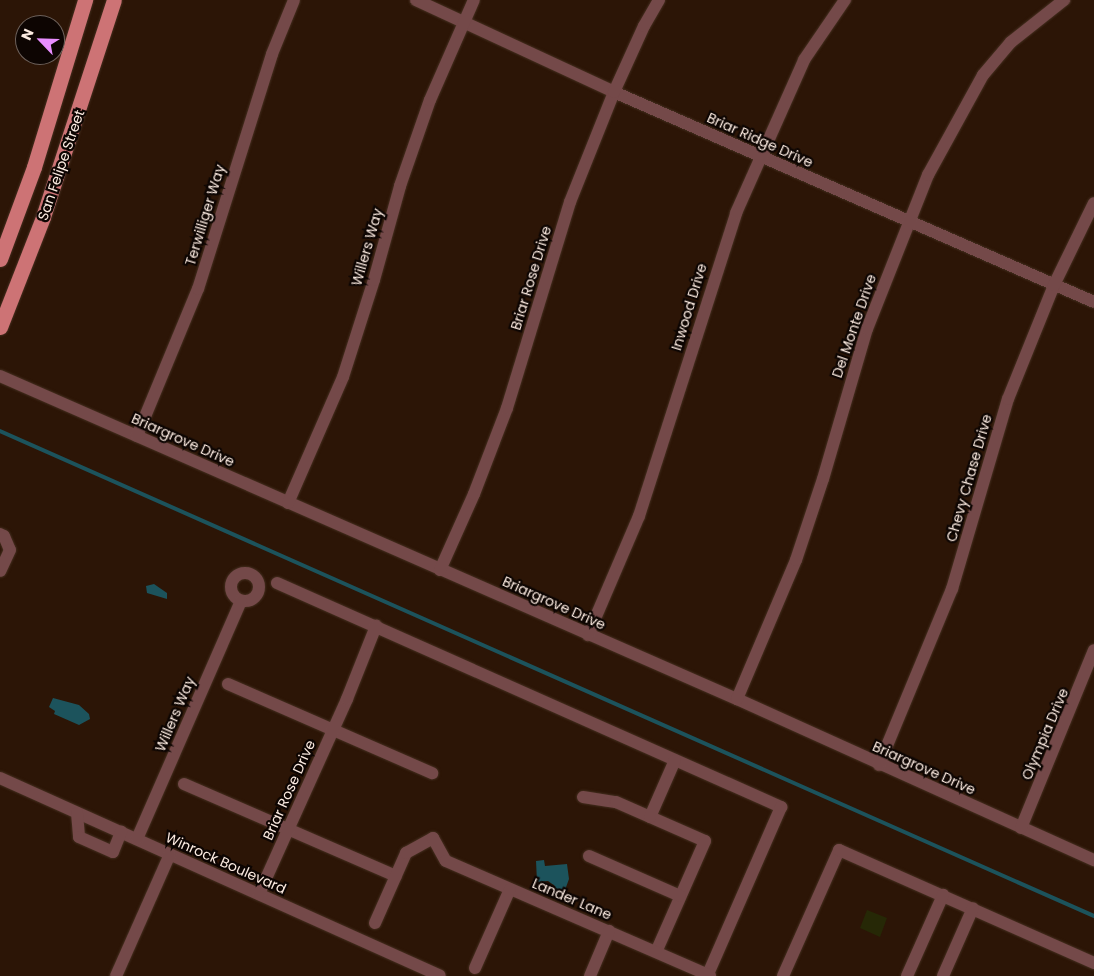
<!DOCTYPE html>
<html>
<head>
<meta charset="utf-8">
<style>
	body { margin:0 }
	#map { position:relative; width:1094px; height:976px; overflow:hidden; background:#2c1506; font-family:Poppins,sans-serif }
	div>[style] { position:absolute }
	.green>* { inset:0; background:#262806 }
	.water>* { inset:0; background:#1c535c }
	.stream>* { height:4px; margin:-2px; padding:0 2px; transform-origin:2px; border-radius:2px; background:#1c535c }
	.roads { filter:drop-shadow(0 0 1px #452f20) drop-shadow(0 0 1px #452f20) }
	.minor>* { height:12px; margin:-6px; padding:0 6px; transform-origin:6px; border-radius:6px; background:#744949 }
	.minor>.ring { margin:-6px; padding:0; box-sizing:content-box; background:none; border:12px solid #744949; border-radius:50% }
	.major>* { height:15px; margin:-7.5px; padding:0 7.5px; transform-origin:7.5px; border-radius:7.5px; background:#cd7375 }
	span { translate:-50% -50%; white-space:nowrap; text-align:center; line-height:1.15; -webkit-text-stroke:4.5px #0d0502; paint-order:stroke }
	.street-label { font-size:14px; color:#fcebe1 }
	.north { position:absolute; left:15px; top:15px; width:50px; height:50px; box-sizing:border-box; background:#0d0502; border:1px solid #6d615b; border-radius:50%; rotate:294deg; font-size:14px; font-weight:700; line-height:20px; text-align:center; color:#fcebe1 }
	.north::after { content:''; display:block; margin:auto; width:18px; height:22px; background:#e88eff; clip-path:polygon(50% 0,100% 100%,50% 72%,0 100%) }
</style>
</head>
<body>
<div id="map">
	<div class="green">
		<div style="clip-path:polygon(867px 910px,887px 918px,880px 937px,860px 928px)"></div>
	</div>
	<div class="water">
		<div style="clip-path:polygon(154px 584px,167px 593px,167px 599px,147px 593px,146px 586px)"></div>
		<div style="clip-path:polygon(53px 698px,79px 705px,89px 714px,90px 719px,79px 725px,54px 714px,55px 711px,49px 707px)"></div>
		<div style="clip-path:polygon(544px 860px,545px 866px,567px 864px,569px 879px,565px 890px,555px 891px,555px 886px,548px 881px,537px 882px,536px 861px)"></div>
	</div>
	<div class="stream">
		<div style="left:0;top:431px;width:1197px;rotate:23.91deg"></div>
	</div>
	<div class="roads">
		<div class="minor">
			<div style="left:416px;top:0;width:218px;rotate:24.9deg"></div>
			<div style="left:614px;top:92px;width:524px;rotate:23.63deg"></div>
			<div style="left:0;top:376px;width:805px;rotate:23.67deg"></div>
			<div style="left:737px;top:699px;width:392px;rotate:24.3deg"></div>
			<div style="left:137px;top:436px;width:159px;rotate:-67.5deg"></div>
			<div style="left:198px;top:289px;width:246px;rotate:-72.5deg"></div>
			<div style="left:272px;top:54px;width:58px;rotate:-67.8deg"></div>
			<div style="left:288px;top:503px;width:137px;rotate:-66.4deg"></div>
			<div style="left:343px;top:377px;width:102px;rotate:-72.3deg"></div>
			<div style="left:374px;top:280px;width:98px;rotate:-74.5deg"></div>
			<div style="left:400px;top:186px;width:91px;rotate:-70.8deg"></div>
			<div style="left:430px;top:100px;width:109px;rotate:-66.3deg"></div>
			<div style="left:0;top:534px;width:4px;rotate:27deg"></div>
			<div style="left:4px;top:536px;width:15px;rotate:67deg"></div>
			<div style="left:10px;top:550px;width:23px;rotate:115deg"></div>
			<div style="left:440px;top:570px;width:83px;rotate:-65.9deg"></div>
			<div style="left:474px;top:494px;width:92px;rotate:-69deg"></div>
			<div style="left:507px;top:408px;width:215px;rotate:-73deg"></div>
			<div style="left:570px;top:202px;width:118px;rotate:-68.2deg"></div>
			<div style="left:614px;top:92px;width:72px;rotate:-65.6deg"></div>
			<div style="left:644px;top:26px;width:30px;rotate:-60deg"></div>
			<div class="ring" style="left:231px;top:573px;width:16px;height:16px"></div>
			<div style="left:277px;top:583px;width:552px;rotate:23.96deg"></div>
			<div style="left:781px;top:807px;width:184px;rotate:113.6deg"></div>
			<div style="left:588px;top:635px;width:129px;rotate:-66.8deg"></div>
			<div style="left:639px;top:516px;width:318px;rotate:-72.2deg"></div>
			<div style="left:736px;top:213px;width:167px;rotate:-66deg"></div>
			<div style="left:804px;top:60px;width:73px;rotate:-55.7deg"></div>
			<div style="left:228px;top:684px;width:223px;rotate:23.6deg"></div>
			<div style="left:737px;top:699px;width:151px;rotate:-67deg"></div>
			<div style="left:796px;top:560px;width:85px;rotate:-71.6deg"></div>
			<div style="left:823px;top:479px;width:156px;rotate:-73.7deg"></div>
			<div style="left:867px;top:329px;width:166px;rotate:-68.4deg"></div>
			<div style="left:928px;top:175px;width:114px;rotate:-61.2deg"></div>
			<div style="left:983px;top:75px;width:43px;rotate:-49.7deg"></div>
			<div style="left:1011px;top:42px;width:68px;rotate:-38.4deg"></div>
			<div style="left:879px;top:765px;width:191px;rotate:-67.5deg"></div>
			<div style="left:952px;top:589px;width:198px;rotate:-73.6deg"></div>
			<div style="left:1008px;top:399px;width:123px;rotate:-68deg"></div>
			<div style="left:1054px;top:285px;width:91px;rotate:-64deg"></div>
			<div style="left:0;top:778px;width:482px;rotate:24.2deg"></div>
			<div style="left:184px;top:784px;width:231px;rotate:23.5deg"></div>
			<div style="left:583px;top:797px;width:33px;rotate:9deg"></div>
			<div style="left:616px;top:802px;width:97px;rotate:23.7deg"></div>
			<div style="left:705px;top:841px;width:121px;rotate:113.8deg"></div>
			<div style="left:77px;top:813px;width:24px;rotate:85deg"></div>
			<div style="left:79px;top:837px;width:37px;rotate:24deg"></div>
			<div style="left:113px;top:852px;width:22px;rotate:-68deg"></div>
			<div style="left:650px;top:817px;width:62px;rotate:-66.3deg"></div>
			<div style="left:1021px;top:828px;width:192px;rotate:-67.7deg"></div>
			<div style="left:137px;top:839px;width:260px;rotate:-66.4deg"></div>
			<div style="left:589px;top:856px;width:99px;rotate:23.7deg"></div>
			<div style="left:259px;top:894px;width:214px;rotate:-65.7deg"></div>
			<div style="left:347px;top:699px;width:79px;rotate:-68.3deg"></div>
			<div style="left:375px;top:923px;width:77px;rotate:-66.1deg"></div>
			<div style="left:406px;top:853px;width:31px;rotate:-29deg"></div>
			<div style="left:433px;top:838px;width:26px;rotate:61deg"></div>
			<div style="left:446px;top:861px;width:288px;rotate:23.5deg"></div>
			<div style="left:475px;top:968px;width:86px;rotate:-66.1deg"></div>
			<div style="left:116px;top:976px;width:133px;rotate:-66.1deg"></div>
			<div style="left:590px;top:976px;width:49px;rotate:-67.1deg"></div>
			<div style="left:783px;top:976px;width:138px;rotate:-66deg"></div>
			<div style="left:839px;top:850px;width:279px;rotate:23.9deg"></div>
			<div style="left:907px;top:976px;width:89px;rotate:-66deg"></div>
			<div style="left:943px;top:976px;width:74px;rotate:-66.2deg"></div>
		</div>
		<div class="major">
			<div style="left:0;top:259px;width:98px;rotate:-69.7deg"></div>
			<div style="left:34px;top:167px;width:175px;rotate:-73deg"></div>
			<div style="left:0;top:327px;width:118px;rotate:-68.6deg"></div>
			<div style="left:43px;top:217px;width:228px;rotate:-71.9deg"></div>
		</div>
	</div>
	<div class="street-label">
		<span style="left:760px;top:140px;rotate:24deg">Briar Ridge Drive</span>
		<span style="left:61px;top:165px;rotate:-71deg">San Felipe Street</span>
		<span style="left:205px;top:215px;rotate:-73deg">Terwilliger Way</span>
		<span style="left:367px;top:247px;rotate:-74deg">Willers Way</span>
		<span style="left:531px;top:278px;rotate:-73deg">Briar Rose Drive</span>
		<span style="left:689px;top:307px;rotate:-73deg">Inwood Drive</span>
		<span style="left:854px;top:326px;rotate:-71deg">Del Monte Drive</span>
		<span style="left:183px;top:440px;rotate:24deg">Briargrove Drive</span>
		<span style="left:969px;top:478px;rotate:-74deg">Chevy Chase Drive</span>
		<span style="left:554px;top:603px;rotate:24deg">Briargrove Drive</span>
		<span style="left:175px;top:714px;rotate:-67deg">Willers Way</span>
		<span style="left:1045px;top:734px;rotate:-67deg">Olympia Drive</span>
		<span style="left:924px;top:768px;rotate:24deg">Briargrove Drive</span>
		<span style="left:289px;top:790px;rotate:-66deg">Briar Rose Drive</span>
		<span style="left:226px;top:863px;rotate:24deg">Winrock Boulevard</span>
		<span style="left:572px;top:899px;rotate:23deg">Lander Lane</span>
	</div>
	<div class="north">N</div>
</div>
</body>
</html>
